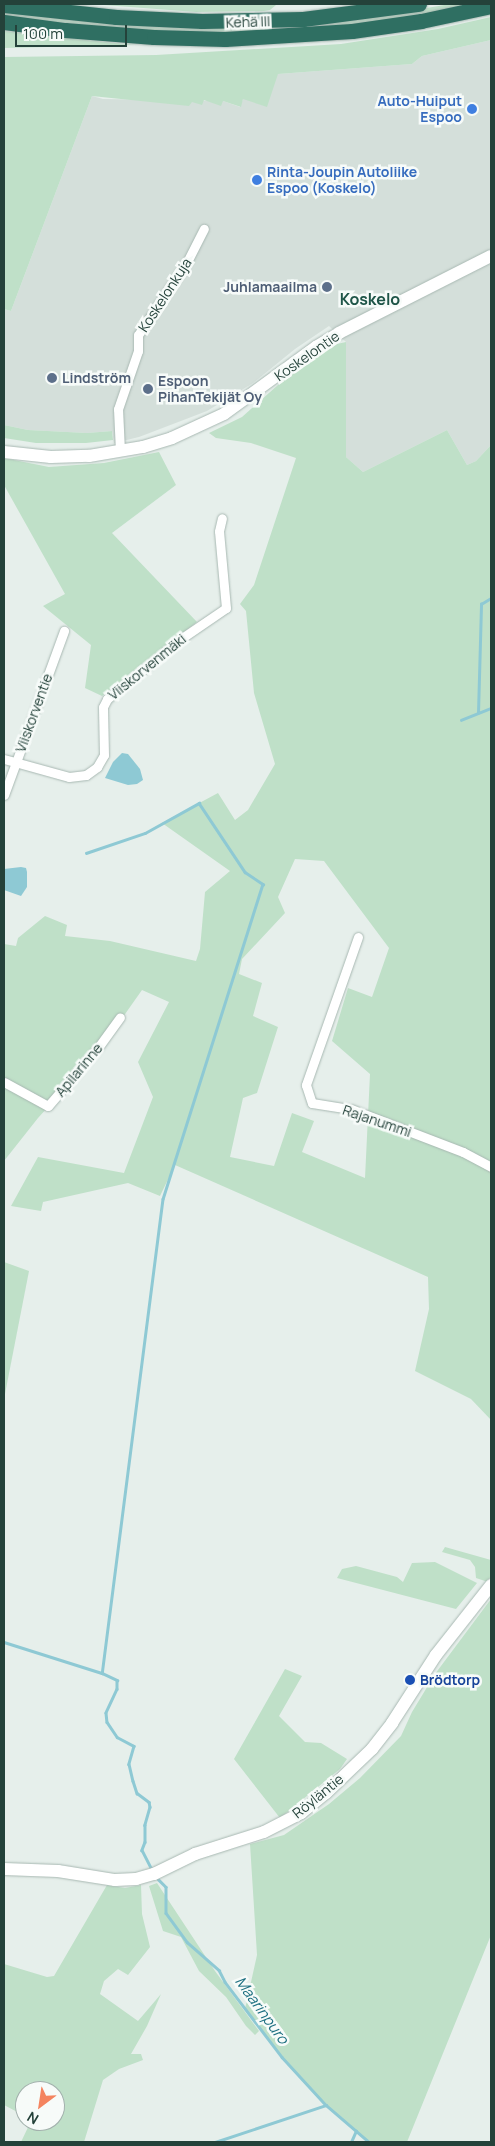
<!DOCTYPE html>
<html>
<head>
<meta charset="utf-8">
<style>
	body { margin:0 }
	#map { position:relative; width:495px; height:2146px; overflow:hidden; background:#e6efeb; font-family:Manrope,sans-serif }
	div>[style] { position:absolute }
	.built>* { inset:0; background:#d4dfda }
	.green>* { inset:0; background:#bfe0c8 }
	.water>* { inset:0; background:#8ec9d4 }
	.stream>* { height:2.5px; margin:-1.25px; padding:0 1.25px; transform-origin:1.25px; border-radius:1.25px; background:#8ec9d4 }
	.roads { filter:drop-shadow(0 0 1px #a8b8b2) drop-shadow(0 0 1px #a8b8b2) }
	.street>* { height:9px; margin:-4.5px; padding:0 4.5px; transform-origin:4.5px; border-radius:4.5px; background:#fff }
	.secondary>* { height:12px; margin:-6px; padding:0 6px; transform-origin:6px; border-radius:6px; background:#fff }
	.highway>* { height:15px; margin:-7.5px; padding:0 7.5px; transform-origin:7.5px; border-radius:7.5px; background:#2f6f62 }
	.dots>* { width:14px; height:14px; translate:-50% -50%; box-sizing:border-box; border:2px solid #f7fbf9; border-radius:50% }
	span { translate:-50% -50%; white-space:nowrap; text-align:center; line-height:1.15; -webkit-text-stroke:5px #f7fbf9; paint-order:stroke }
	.street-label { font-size:14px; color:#24423a }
	.shop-label { font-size:14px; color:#366cbe; font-weight:700 }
	.right { translate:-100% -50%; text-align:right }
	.left { translate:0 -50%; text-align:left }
	.service-label { font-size:14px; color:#4e5e75; font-weight:700 }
	.transit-label { font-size:14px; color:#164399; font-weight:700 }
	.water-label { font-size:15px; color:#1c6f80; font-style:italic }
	.quarter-label { font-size:16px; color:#1f5548; font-weight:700 }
	.frame { position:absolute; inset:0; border:5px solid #24423a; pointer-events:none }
	.north { position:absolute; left:15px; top:2081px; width:50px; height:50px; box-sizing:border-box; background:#f7fbf9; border:1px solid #a3b1ad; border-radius:50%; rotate:211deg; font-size:14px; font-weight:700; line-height:20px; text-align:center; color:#24423a }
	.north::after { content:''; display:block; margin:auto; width:18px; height:22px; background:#f4845f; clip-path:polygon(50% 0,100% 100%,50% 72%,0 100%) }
	.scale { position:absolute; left:15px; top:25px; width:112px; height:22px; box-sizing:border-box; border:2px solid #24423a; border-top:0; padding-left:6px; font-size:15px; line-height:18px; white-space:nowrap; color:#24423a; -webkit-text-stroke:4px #f7fbf9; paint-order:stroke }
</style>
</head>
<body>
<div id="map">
	<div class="built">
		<div style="clip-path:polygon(491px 40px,491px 445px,476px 461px,467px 465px,447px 430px,363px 472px,346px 457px,346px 342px,329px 326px,295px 349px,253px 383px,207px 411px,139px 437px,114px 443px,112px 431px,87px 433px,28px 430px,4px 425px,4px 309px,11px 311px,92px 96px,103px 99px,223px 101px,240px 107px,243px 99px,278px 74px,412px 64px,422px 56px)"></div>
	</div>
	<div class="green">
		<div style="clip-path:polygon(91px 4px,275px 4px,276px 5px,270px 10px,264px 11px,196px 12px)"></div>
		<div style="clip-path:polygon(450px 4px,480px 4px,420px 17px,282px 32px,173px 33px,4px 17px,4px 10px,281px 26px,351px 21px)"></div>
		<div style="clip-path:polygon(491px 17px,491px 40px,422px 56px,412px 64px,278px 74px,267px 107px,243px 99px,241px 107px,223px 101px,221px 106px,204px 100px,202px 105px,192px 102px,189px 106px,92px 96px,11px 311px,4px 309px,4px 57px,156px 55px,341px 44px,438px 29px)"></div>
		<div style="clip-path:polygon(4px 31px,47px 36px,135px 45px,4px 48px)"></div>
		<div style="clip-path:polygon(evenodd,346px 342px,346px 457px,363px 472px,447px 430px,467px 465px,476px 461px,491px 445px,491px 1420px,471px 1399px,415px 1371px,429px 1309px,428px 1277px,175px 1165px,160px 1196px,128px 1183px,43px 1202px,41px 1211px,11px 1206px,38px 1157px,124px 1173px,153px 1097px,138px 1062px,169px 1002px,142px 990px,99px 1051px,38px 1118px,4px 1161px,4px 944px,16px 946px,18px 938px,45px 916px,67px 925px,65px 936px,110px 941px,196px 961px,200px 949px,205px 892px,230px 871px,162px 823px,218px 793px,235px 820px,248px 810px,275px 764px,254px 693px,246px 611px,240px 604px,254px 585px,296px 458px,251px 443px,216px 438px,209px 433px,242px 417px,304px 362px,337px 344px,346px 342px,295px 859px,324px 861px,389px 948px,372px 997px,348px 988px,332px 1041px,370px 1074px,365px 1178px,302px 1152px,314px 1121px,292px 1113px,274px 1166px,230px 1157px,243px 1098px,257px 1093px,278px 1027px,253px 1016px,262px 983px,239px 974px,242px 959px,285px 913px,278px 897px,295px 859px)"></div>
		<div style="clip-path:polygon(4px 425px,28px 430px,87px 433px,112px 431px,113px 440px,86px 443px,36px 443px,4px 438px)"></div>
		<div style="clip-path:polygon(159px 452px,176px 485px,112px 533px,197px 622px,102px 696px,85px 688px,91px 645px,43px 606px,65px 594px,4px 485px,4px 458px,49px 467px,104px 463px)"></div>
		<div style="clip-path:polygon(4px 1262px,29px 1271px,4px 1399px)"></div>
		<div style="clip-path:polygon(445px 1547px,491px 1560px,491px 1576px,488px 1582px,476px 1578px,475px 1567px,470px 1560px,442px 1552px)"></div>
		<div style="clip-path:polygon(435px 1562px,477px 1583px,456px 1609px,337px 1578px,342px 1569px,356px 1566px,397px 1577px,403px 1582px,412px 1563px)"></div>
		<div style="clip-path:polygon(491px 1599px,491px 1935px,407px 2142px,369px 2142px,326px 2105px,282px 2057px,245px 2009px,257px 1955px,250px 1844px,284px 1835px,329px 1804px,360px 1778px,401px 1736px,412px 1712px,435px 1674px)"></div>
		<div style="clip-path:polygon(285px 1669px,302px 1676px,279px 1716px,305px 1742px,321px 1743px,347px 1759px,340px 1769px,280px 1818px,234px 1759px)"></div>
		<div style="clip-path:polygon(157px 1883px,215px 1971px,259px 2031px,255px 2035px,246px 2026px,226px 1997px,199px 1971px,181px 1937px,163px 1931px,149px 1886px)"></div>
		<div style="clip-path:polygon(107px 1885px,125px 1888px,141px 1885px,142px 1914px,150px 1947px,128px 1975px,118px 1969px,104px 1981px,100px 1994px,138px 2021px,161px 1994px,147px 2026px,131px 2054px,141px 2054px,143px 2060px,119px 2069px,103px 2080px,84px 2142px,21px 2142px,31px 2121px,55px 2121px,55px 2091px,25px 2091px,25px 2116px,4px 2105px,4px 1964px,47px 1977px,54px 1976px)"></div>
	</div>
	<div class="water">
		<div style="clip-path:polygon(122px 753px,128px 754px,140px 769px,143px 780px,137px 784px,128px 785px,105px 778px,113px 762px)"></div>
		<div style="clip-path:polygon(21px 867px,26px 868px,27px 872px,27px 887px,21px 896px,4px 890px,4px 869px)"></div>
	</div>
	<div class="stream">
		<div style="left:478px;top:713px;width:109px;rotate:-88.4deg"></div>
		<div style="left:481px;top:604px;width:12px;rotate:-31deg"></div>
		<div style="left:461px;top:720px;width:32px;rotate:-22deg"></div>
		<div style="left:86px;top:853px;width:62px;rotate:-18.7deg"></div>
		<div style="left:145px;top:833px;width:62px;rotate:-29.1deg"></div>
		<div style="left:199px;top:803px;width:83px;rotate:56.3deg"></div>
		<div style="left:245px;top:872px;width:22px;rotate:34deg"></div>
		<div style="left:263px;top:884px;width:330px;rotate:107.6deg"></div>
		<div style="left:163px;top:1199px;width:478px;rotate:97.3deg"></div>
		<div style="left:4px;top:1642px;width:103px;rotate:17.6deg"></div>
		<div style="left:102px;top:1673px;width:17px;rotate:25deg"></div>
		<div style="left:117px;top:1680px;width:9px;rotate:90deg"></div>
		<div style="left:117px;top:1689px;width:26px;rotate:115deg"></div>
		<div style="left:106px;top:1713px;width:9px;rotate:84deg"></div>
		<div style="left:107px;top:1722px;width:18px;rotate:56deg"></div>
		<div style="left:117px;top:1737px;width:19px;rotate:28deg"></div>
		<div style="left:134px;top:1746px;width:19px;rotate:106deg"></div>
		<div style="left:129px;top:1764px;width:17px;rotate:77deg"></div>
		<div style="left:133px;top:1781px;width:13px;rotate:72deg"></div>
		<div style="left:137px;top:1793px;width:15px;rotate:37deg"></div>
		<div style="left:149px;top:1802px;width:5px;rotate:79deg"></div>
		<div style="left:150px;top:1807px;width:19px;rotate:106deg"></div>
		<div style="left:145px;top:1825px;width:17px;rotate:90deg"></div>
		<div style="left:145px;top:1842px;width:9px;rotate:111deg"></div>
		<div style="left:142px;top:1850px;width:20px;rotate:63deg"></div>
		<div style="left:158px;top:1879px;width:11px;rotate:45deg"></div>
		<div style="left:166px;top:1887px;width:26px;rotate:90deg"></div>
		<div style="left:166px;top:1913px;width:36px;rotate:54deg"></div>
		<div style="left:187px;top:1942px;width:43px;rotate:41.2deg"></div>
		<div style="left:219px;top:1970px;width:13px;rotate:63deg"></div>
		<div style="left:225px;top:1982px;width:94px;rotate:52.8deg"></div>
		<div style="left:282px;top:2057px;width:65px;rotate:47.5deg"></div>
		<div style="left:326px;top:2105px;width:57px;rotate:40.7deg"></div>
		<div style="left:215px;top:2142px;width:117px;rotate:-18.4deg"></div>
		<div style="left:351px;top:2142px;width:12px;rotate:-66deg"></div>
	</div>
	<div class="roads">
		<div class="street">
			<div style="left:120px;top:451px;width:42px;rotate:-92.7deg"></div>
			<div style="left:118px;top:409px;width:61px;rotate:-71deg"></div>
			<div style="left:138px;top:351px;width:16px;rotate:-90deg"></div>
			<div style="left:138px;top:335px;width:90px;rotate:-56.3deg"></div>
			<div style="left:188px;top:260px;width:35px;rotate:-63deg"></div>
			<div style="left:4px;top:759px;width:67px;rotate:15.5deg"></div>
			<div style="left:69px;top:777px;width:17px;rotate:-7deg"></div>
			<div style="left:86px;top:775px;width:14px;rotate:-36deg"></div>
			<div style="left:97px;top:767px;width:14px;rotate:-60deg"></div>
			<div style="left:104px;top:755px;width:48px;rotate:-91.2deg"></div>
			<div style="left:103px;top:707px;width:9px;rotate:-63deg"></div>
			<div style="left:107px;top:699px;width:97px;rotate:-39.1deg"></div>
			<div style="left:182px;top:638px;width:53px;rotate:-34.3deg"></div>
			<div style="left:226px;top:608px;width:77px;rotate:-95.2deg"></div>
			<div style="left:219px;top:531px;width:13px;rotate:-77deg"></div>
			<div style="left:4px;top:795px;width:175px;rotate:-69.9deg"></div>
			<div style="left:358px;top:937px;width:157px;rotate:109.4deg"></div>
			<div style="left:306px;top:1085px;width:19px;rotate:72deg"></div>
			<div style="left:312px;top:1103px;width:39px;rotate:9deg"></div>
			<div style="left:351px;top:1109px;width:120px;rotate:21deg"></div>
			<div style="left:463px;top:1152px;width:32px;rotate:28deg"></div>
			<div style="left:4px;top:1082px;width:50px;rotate:28.6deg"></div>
			<div style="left:48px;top:1106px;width:75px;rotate:-49.3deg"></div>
			<div style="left:97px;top:1049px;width:39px;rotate:-54deg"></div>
		</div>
		<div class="secondary">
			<div style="left:4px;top:452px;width:47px;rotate:6.1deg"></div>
			<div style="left:51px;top:457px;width:38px;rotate:-2deg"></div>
			<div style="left:89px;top:456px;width:55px;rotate:-9.5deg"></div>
			<div style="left:143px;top:447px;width:30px;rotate:-17deg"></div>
			<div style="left:172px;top:438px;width:57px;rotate:-24.8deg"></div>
			<div style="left:224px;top:414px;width:114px;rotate:-36.1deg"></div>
			<div style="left:316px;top:347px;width:27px;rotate:-31deg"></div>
			<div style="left:339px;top:333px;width:170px;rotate:-26.9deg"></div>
			<div style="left:4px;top:1869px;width:54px;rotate:2.1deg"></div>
			<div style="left:58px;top:1871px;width:58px;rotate:9deg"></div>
			<div style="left:115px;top:1880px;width:21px;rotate:-3deg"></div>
			<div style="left:136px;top:1879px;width:19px;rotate:-16deg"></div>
			<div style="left:154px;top:1874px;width:46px;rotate:-26deg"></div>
			<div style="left:195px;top:1854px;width:72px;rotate:-17.7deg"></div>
			<div style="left:264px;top:1832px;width:42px;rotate:-27.2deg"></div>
			<div style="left:301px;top:1813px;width:32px;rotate:-39deg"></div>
			<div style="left:326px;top:1793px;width:64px;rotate:-43.7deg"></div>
			<div style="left:372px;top:1749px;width:33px;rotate:-52deg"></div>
			<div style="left:392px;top:1723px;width:81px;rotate:-57.1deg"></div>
			<div style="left:436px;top:1655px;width:89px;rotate:-51.8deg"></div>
		</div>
		<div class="highway">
			<div style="left:4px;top:5px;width:113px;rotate:6.1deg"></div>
			<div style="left:116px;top:17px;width:86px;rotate:2.7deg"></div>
			<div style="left:202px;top:21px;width:101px;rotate:-1.1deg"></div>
			<div style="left:303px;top:19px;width:117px;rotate:-7.4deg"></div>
			<div style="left:4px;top:22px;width:62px;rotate:7.5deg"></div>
			<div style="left:65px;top:30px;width:89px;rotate:4.5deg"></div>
			<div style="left:154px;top:37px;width:71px;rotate:1.6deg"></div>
			<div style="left:225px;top:39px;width:127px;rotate:-3.6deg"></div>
			<div style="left:352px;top:31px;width:70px;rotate:-8.2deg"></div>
			<div style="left:421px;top:21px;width:72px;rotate:-12.1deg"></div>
		</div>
	</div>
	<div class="dots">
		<div style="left:472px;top:109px;background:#3f7fe0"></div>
		<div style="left:257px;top:180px;background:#3f7fe0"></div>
		<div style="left:327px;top:287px;background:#5c6f8a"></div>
		<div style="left:52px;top:378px;background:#5c6f8a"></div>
		<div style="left:148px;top:389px;background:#5c6f8a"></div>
		<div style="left:410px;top:1680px;background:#1a4fb4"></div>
	</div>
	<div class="street-label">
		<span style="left:248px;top:22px;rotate:-2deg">Kehä III</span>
		<span style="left:165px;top:295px;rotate:-57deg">Koskelonkuja</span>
		<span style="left:307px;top:356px;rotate:-35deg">Koskelontie</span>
		<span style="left:147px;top:667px;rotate:-39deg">Viiskorvenmäki</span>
		<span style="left:34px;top:713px;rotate:-70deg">Viiskorventie</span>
		<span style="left:79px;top:1070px;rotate:-50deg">Apilarinne</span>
		<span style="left:377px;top:1121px;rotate:19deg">Rajanummi</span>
		<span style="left:318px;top:1796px;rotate:-39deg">Röyläntie</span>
	</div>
	<div class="shop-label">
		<span class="right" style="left:462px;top:109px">Auto-Huiput<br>Espoo</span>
		<span class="left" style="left:267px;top:180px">Rinta-Joupin Autoliike<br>Espoo (Koskelo)</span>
	</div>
	<div class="service-label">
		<span class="right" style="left:317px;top:287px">Juhlamaailma</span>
		<span class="left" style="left:62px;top:378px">Lindström</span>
		<span class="left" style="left:158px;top:389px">Espoon<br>PihanTekijät Oy</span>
	</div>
	<div class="transit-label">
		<span class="left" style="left:420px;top:1680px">Brödtorp</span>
	</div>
	<div class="water-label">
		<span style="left:262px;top:2010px;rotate:54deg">Maarinpuro</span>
	</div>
	<div class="quarter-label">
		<span style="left:370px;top:299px">Koskelo</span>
	</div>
	<div class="frame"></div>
	<div class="north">N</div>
	<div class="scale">100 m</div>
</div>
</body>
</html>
